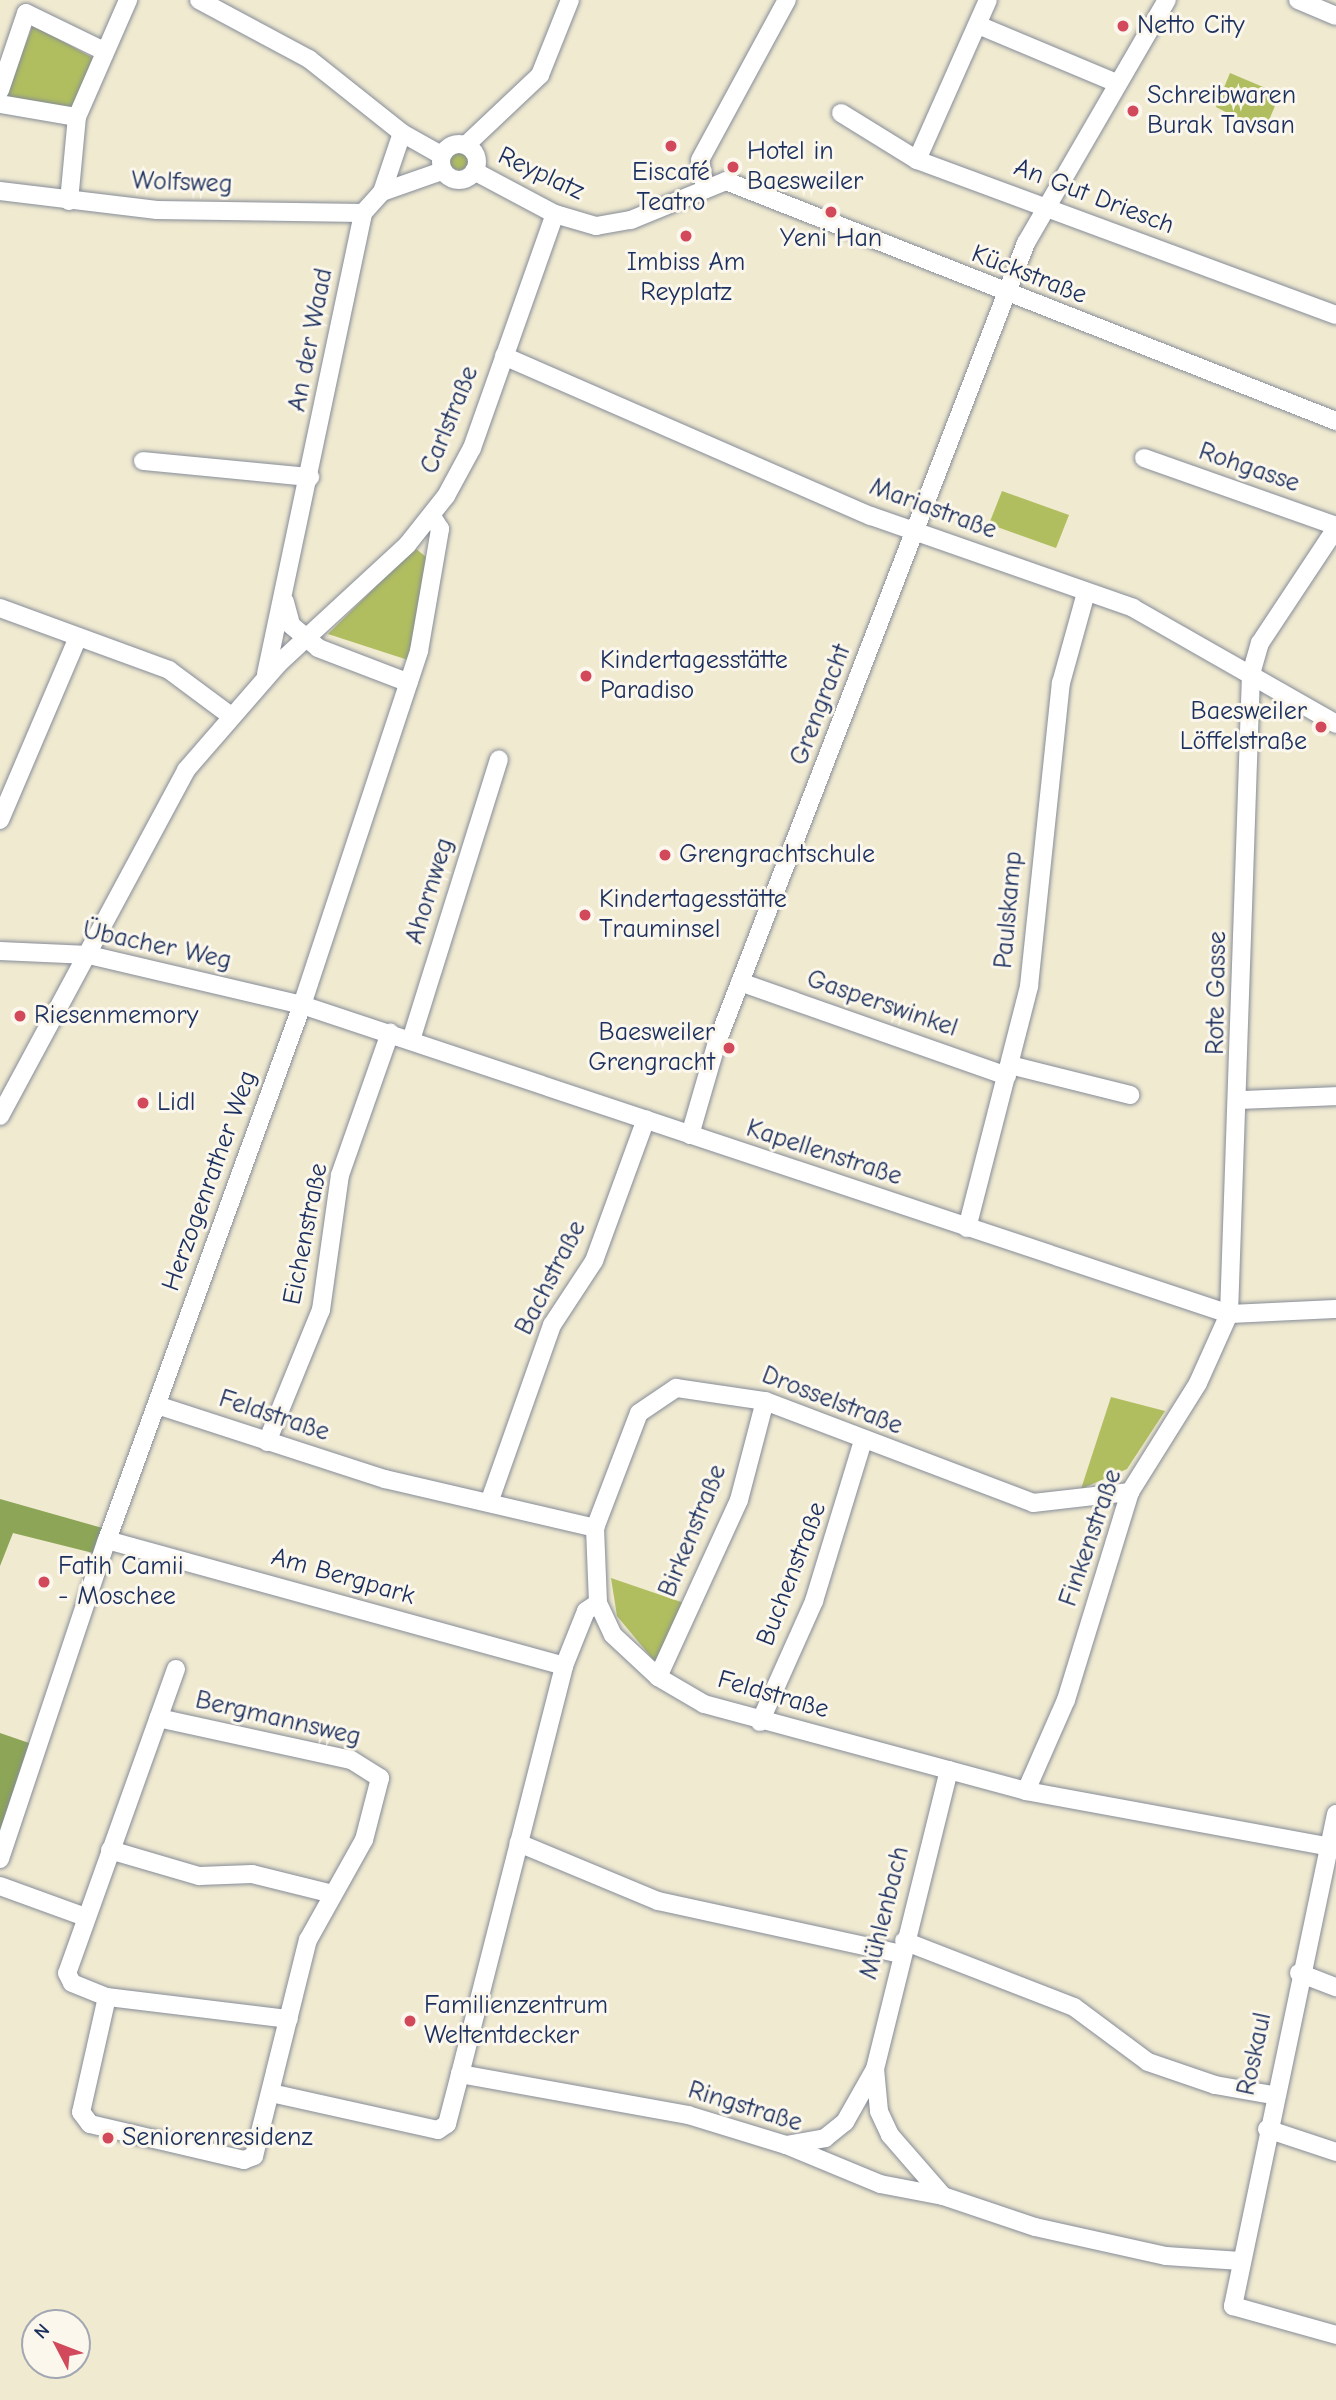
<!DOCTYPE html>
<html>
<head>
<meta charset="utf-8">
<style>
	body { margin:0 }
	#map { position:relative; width:1336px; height:2400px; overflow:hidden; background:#f0ead1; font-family:"Comic Neue",sans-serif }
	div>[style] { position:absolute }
	.green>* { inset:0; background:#b0be60 }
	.round { border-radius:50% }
	.forest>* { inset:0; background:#8ca556 }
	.roads { filter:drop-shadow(0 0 2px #868c98) drop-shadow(0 0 2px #868c98) }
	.minor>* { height:18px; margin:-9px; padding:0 9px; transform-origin:9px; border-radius:9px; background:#fff }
	.minor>.ring { margin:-9px; padding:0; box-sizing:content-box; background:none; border:18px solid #fff; border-radius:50% }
	.dots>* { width:19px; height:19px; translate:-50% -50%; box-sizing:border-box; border:4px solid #fbf7ec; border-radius:50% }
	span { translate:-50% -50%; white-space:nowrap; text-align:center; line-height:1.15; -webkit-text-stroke:6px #fbf7ec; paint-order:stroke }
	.poi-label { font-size:26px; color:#1b2f5e }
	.left { translate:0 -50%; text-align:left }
	.right { translate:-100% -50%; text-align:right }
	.street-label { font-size:26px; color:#1b2f5e }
	.north { position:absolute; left:21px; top:2309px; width:70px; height:70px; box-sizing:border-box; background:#fbf7ec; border:2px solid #a1a7b3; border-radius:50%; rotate:312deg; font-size:19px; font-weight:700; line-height:28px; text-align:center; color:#1b2f5e }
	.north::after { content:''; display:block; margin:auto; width:24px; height:32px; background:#d1495b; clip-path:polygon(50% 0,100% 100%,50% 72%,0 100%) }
</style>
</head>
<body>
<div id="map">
	<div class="green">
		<div style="clip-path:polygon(33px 25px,93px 58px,74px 111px,4px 100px)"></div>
		<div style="clip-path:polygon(1230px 73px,1280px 94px,1264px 132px,1216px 107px)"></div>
		<div class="round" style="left:449px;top:150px;width:20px;height:20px"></div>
		<div style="clip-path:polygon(1002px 491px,1069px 515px,1056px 548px,989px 524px)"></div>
		<div style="clip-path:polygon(415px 548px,426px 557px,426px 568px,408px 660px,328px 634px)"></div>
		<div style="clip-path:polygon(1111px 1397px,1165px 1411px,1127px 1469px,1081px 1489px)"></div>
		<div style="clip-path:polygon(611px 1578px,687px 1604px,656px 1663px,617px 1616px)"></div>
	</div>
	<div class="forest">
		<div style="clip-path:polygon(0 1499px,106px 1529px,97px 1554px,13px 1533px,0 1566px)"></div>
		<div style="clip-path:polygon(0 1733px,32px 1744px,0 1839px)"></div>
	</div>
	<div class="roads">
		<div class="minor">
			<div style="left:199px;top:0;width:125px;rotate:28.2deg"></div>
			<div style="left:309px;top:59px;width:119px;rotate:38.5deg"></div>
			<div style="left:402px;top:133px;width:45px;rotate:29.4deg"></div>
			<div style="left:1298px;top:0;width:41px;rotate:22.8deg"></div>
			<div style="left:978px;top:25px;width:147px;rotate:22.7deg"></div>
			<div style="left:0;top:90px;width:81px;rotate:-71.3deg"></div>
			<div style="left:26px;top:13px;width:87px;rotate:26deg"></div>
			<div style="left:0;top:104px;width:78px;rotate:9.6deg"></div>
			<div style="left:841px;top:113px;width:89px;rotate:31.7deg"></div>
			<div style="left:917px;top:160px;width:447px;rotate:20.3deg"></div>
			<div class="ring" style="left:441px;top:144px;width:18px;height:18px"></div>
			<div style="left:466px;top:145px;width:102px;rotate:-43.4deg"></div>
			<div style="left:540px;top:75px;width:81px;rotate:-68.2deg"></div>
			<div style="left:917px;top:160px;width:175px;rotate:-66.1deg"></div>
			<div style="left:474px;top:171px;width:92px;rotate:28deg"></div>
			<div style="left:555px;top:214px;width:43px;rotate:16.3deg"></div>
			<div style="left:596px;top:226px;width:36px;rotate:-10deg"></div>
			<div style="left:631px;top:220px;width:103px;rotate:-22.3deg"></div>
			<div style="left:726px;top:181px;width:656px;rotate:21.48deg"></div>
			<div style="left:705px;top:188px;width:28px;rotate:-100deg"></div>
			<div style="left:700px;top:160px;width:182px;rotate:-61.5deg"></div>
			<div style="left:0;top:191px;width:158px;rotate:6.9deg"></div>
			<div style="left:157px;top:210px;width:206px;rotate:0.8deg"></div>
			<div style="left:382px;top:192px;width:62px;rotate:-71.3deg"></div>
			<div style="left:69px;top:201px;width:84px;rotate:-84.6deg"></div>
			<div style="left:77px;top:117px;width:128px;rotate:-66.4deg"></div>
			<div style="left:504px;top:356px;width:400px;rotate:23.6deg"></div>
			<div style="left:871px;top:516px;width:278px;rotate:19.3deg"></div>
			<div style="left:1133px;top:608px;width:234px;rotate:29.7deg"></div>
			<div style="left:1144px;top:458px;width:204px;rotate:19.5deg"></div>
			<div style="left:143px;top:461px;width:168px;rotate:5.5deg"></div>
			<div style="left:285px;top:602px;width:24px;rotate:75deg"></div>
			<div style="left:291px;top:625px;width:35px;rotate:40deg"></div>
			<div style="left:318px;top:648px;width:97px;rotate:21deg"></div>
			<div style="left:0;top:608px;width:180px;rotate:20.1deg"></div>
			<div style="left:169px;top:670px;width:77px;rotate:36.6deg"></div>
			<div style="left:266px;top:674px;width:471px;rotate:-78.1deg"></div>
			<div style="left:363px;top:213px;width:28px;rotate:-48deg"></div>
			<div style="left:382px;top:192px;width:64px;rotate:-19.3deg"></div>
			<div style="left:0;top:820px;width:199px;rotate:-66.9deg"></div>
			<div style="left:0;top:951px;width:89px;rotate:2.6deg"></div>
			<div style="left:89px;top:955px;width:219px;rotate:13.2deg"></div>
			<div style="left:302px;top:1005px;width:977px;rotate:18.43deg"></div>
			<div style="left:1229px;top:1314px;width:107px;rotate:-2.7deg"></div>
			<div style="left:740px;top:982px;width:283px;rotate:19.4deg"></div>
			<div style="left:411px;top:1040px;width:294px;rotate:-72.6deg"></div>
			<div style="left:1010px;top:1065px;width:124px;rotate:14deg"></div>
			<div style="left:1241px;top:1100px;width:95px;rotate:-2.4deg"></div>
			<div style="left:0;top:1116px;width:393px;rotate:-61.7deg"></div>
			<div style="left:186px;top:770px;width:140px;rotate:-49deg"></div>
			<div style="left:278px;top:664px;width:176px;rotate:-42.7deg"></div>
			<div style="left:407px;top:545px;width:63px;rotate:-51.5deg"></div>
			<div style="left:446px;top:496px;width:55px;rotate:-61.6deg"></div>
			<div style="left:472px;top:448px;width:248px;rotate:-70.5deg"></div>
			<div style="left:690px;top:1135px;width:97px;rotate:-73.8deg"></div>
			<div style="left:717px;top:1042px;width:857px;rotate:-68.86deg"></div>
			<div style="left:1026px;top:243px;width:281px;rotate:-59.9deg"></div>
			<div style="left:967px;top:1228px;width:250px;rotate:-75.6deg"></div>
			<div style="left:1029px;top:986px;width:305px;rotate:-84deg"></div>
			<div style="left:1061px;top:683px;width:93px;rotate:-74.5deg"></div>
			<div style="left:157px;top:1405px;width:240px;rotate:18deg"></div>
			<div style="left:385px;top:1479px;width:216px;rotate:13.1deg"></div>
			<div style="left:267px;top:1442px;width:143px;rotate:-67.8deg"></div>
			<div style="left:321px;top:1310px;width:136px;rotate:-82deg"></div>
			<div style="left:340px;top:1175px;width:151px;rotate:-70.6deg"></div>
			<div style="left:490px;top:1500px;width:186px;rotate:-70.5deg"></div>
			<div style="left:552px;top:1325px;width:77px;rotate:-56.7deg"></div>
			<div style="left:594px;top:1261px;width:151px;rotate:-69.9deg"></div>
			<div style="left:595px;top:1528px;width:75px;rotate:87.7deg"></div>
			<div style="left:598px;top:1603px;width:35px;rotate:65deg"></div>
			<div style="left:613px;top:1635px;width:62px;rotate:43deg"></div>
			<div style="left:658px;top:1677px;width:53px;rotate:30.4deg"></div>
			<div style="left:704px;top:1704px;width:334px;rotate:15.1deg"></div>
			<div style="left:1026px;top:1791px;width:306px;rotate:10.4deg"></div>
			<div style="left:595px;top:1528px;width:123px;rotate:-69.1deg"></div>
			<div style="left:639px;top:1413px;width:45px;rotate:-34deg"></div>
			<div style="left:676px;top:1388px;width:90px;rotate:8.3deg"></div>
			<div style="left:765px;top:1401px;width:287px;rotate:20.8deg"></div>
			<div style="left:1033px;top:1503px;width:98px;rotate:-6.5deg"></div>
			<div style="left:107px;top:1540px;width:474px;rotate:15.4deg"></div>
			<div style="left:176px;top:1669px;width:323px;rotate:109.7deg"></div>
			<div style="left:67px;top:1973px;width:11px;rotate:63deg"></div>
			<div style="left:72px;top:1983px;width:38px;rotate:22deg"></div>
			<div style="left:107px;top:1997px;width:183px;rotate:6.9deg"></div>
			<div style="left:658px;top:1677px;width:195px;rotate:-65.4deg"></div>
			<div style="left:739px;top:1500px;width:102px;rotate:-75.3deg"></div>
			<div style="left:760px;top:1722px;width:133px;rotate:-65.9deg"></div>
			<div style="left:814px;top:1601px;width:167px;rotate:-73deg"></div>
			<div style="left:1026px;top:1791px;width:99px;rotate:-66.3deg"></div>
			<div style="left:1066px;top:1700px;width:218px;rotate:-72.9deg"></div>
			<div style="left:1130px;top:1492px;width:128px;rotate:-58deg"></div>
			<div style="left:1198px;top:1383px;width:76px;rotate:-65.8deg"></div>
			<div style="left:1229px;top:1314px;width:640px;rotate:-88.03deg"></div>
			<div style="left:1251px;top:674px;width:32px;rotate:-74deg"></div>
			<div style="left:1260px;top:643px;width:138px;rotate:-56.5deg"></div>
			<div style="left:1336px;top:1814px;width:503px;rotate:101.82deg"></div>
			<div style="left:1233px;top:2306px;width:107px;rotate:15.7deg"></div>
			<div style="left:519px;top:1843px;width:183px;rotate:-75.7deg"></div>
			<div style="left:564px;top:1666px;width:59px;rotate:-68.2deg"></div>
			<div style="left:586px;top:1611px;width:14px;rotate:-34deg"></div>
			<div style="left:110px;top:1850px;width:93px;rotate:16.3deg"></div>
			<div style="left:199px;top:1876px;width:53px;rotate:-2.2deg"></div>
			<div style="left:252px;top:1874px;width:79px;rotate:13.9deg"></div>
			<div style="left:0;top:1859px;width:336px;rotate:-71.5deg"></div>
			<div style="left:107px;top:1540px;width:569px;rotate:-69.97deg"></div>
			<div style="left:302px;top:1005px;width:373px;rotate:-71.7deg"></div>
			<div style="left:419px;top:651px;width:124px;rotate:-80.2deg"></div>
			<div style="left:440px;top:529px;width:15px;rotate:-122deg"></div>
			<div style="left:0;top:1886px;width:90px;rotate:20deg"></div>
			<div style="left:904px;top:1941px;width:182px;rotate:21.2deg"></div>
			<div style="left:1074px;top:2007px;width:92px;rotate:36.6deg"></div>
			<div style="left:1148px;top:2062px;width:71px;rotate:18.9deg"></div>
			<div style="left:1215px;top:2085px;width:59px;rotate:9.8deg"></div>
			<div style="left:901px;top:1954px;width:249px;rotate:-167.7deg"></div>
			<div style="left:658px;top:1901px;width:151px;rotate:-157.4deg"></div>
			<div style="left:519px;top:1843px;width:238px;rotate:104.3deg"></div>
			<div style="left:460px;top:2074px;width:232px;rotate:10.2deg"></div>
			<div style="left:688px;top:2115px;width:102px;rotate:17deg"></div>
			<div style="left:786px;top:2145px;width:102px;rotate:22.5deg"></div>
			<div style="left:880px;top:2184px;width:64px;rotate:10.8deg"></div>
			<div style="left:943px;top:2196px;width:97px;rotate:18.6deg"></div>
			<div style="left:1035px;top:2227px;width:134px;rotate:12.5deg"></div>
			<div style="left:1166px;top:2256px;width:75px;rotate:3.8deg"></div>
			<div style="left:1299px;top:1973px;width:40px;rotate:21deg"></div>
			<div style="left:107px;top:1997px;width:118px;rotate:102.7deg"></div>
			<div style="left:81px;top:2112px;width:15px;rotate:53deg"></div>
			<div style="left:90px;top:2124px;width:158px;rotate:13.2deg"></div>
			<div style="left:244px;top:2160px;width:11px;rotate:-22deg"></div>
			<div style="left:254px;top:2156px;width:223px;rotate:-76deg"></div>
			<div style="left:308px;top:1940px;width:115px;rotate:-60.8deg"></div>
			<div style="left:364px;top:1840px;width:64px;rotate:-75.5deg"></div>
			<div style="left:380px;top:1778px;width:34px;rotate:-148deg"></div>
			<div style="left:351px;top:1760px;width:197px;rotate:-167.7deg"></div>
			<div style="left:271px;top:2093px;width:171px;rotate:12.5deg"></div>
			<div style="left:438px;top:2130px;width:11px;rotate:-34deg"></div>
			<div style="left:447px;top:2124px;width:52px;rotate:-75.4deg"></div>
			<div style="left:1267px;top:2129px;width:73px;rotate:18.4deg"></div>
			<div style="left:786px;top:2145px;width:40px;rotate:-10deg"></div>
			<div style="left:825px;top:2138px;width:26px;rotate:-39deg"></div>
			<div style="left:845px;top:2122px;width:61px;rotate:-60.5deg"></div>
			<div style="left:943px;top:2196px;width:81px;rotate:-131deg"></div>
			<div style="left:890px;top:2135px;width:26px;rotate:-115deg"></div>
			<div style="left:879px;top:2111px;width:42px;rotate:-95.4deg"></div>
			<div style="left:875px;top:2069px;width:308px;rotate:-76.1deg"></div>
		</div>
	</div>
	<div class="dots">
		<div style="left:1123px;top:26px;background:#d1495b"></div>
		<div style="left:1133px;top:111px;background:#d1495b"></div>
		<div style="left:671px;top:146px;background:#d1495b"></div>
		<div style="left:733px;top:167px;background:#d1495b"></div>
		<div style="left:831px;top:212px;background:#d1495b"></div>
		<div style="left:686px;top:236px;background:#d1495b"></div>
		<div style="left:586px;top:676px;background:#d1495b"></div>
		<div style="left:1321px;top:727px;background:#d1495b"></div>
		<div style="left:665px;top:855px;background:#d1495b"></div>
		<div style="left:585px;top:915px;background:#d1495b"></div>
		<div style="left:20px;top:1016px;background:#d1495b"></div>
		<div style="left:729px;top:1048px;background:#d1495b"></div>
		<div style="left:143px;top:1103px;background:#d1495b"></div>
		<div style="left:44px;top:1582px;background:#d1495b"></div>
		<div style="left:410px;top:2021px;background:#d1495b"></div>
		<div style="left:108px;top:2138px;background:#d1495b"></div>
	</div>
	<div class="poi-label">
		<span class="left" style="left:1137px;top:26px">Netto City</span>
		<span class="left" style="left:1147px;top:111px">Schreibwaren<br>Burak Tavsan</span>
		<span class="left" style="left:747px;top:167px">Hotel in<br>Baesweiler</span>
		<span style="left:671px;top:188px">Eiscafé<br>Teatro</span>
		<span style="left:831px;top:239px">Yeni Han</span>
		<span style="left:686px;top:278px">Imbiss Am<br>Reyplatz</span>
		<span class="left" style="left:600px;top:676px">Kindertagesstätte<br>Paradiso</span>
		<span class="right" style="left:1307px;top:727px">Baesweiler<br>Löffelstraße</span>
		<span class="left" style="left:679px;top:855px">Grengrachtschule</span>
		<span class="left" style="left:599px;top:915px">Kindertagesstätte<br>Trauminsel</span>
		<span class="left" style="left:34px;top:1016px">Riesenmemory</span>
		<span class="right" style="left:715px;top:1048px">Baesweiler<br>Grengracht</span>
		<span class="left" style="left:157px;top:1103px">Lidl</span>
		<span class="left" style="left:58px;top:1582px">Fatih Camii<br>- Moschee</span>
		<span class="left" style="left:424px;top:2021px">Familienzentrum<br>Weltentdecker</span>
		<span class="left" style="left:122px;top:2138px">Seniorenresidenz</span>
	</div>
	<div class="street-label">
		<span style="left:541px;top:174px;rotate:25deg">Reyplatz</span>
		<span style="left:182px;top:183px;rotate:2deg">Wolfsweg</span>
		<span style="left:1094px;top:197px;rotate:21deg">An Gut Driesch</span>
		<span style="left:1029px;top:275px;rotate:21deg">Kückstraße</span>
		<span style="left:311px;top:340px;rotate:-79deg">An der Waad</span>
		<span style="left:450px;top:420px;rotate:-68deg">Carlstraße</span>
		<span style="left:1249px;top:468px;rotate:19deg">Rohgasse</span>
		<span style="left:933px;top:509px;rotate:20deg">Mariastraße</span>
		<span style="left:821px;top:705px;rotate:-69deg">Grengracht</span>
		<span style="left:430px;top:891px;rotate:-73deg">Ahornweg</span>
		<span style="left:1009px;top:910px;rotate:-85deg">Paulskamp</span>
		<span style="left:157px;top:946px;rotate:12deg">Übacher Weg</span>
		<span style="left:1217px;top:993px;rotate:-89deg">Rote Gasse</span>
		<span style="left:882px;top:1004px;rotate:19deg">Gasperswinkel</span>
		<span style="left:824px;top:1153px;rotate:18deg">Kapellenstraße</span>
		<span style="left:210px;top:1181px;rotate:-70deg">Herzogenrather Weg</span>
		<span style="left:306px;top:1234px;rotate:-79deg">Eichenstraße</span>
		<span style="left:551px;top:1278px;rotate:-63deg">Bachstraße</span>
		<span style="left:832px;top:1401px;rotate:21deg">Drosselstraße</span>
		<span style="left:274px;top:1416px;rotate:18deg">Feldstraße</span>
		<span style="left:693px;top:1531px;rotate:-68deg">Birkenstraße</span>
		<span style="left:1091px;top:1538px;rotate:-71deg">Finkenstraße</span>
		<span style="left:792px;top:1574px;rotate:-69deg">Buchenstraße</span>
		<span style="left:343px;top:1577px;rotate:16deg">Am Bergpark</span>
		<span style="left:773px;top:1695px;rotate:16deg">Feldstraße</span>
		<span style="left:278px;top:1719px;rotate:13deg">Bergmannsweg</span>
		<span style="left:885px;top:1913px;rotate:-76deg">Mühlenbach</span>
		<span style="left:1255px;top:2054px;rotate:-78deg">Roskaul</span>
		<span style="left:745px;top:2107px;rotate:17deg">Ringstraße</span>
	</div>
	<div class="north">N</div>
</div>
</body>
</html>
